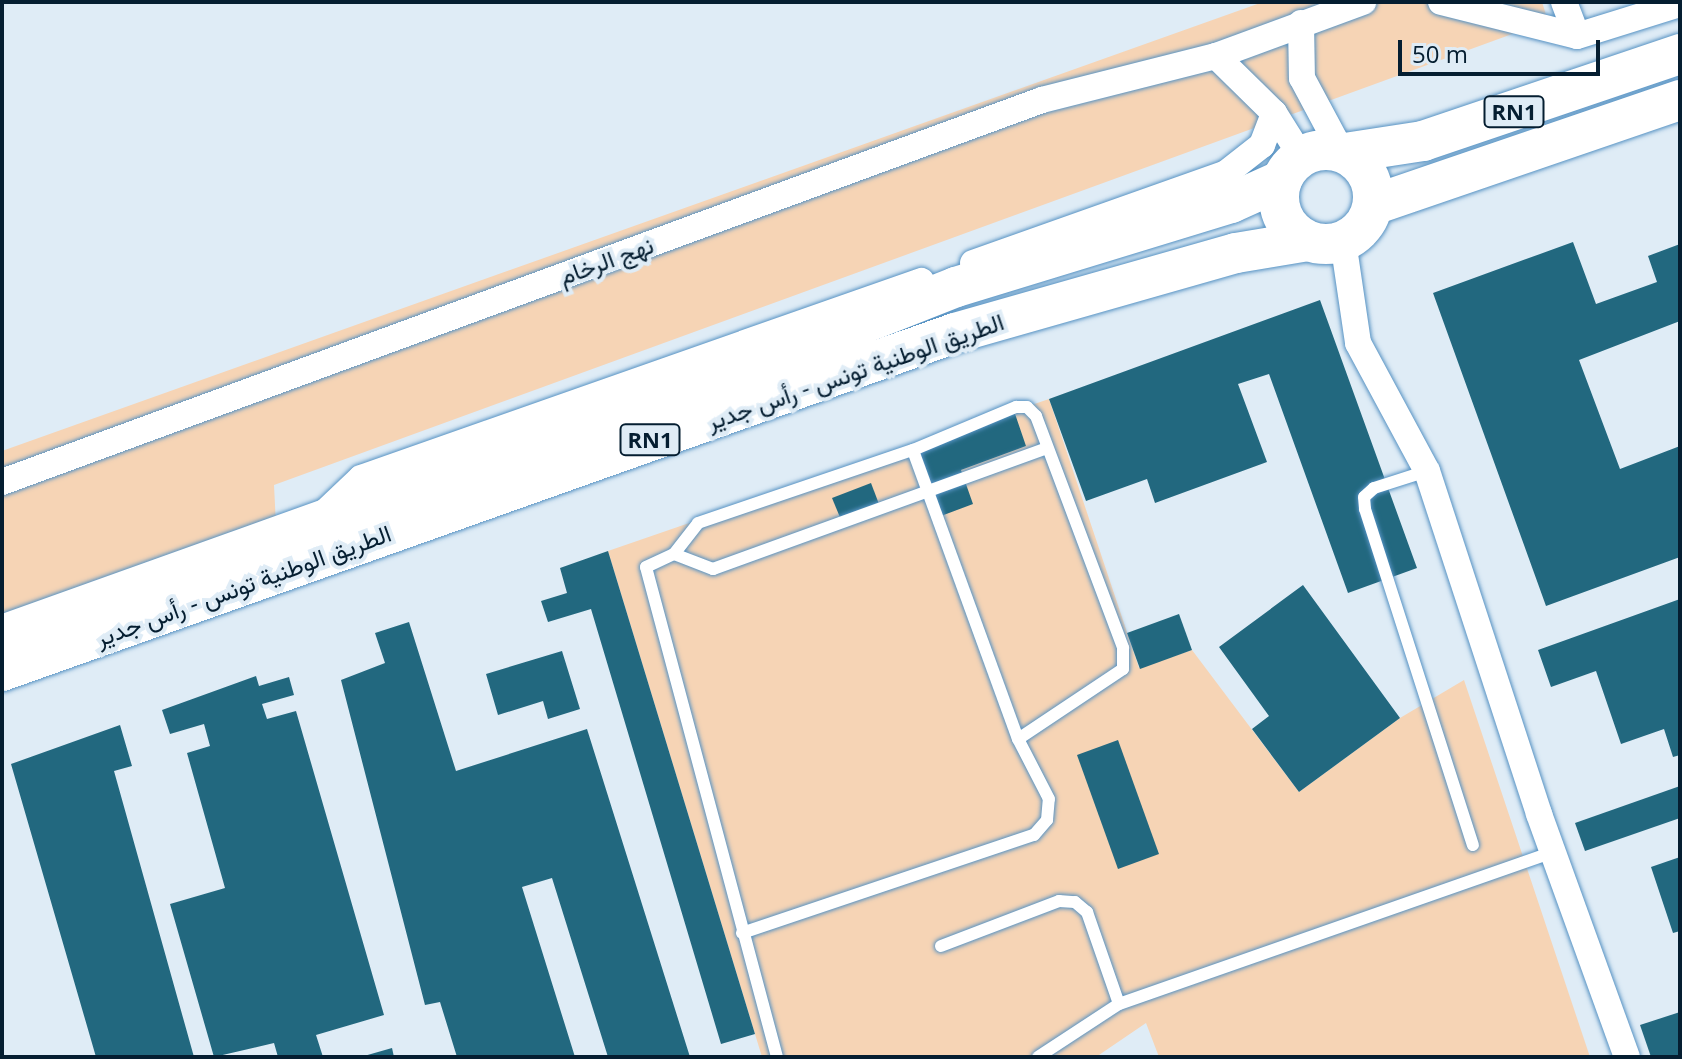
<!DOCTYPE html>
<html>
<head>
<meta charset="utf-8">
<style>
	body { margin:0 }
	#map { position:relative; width:1682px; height:1059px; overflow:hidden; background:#dfecf6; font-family:"Open Sans",Vazirmatn,sans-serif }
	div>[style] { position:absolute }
	.green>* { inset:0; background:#f6d4b5 }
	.building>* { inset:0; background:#22687f }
	.roads { filter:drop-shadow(0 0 2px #5692c3) drop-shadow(0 0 2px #5692c3) }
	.lane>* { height:12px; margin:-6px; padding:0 6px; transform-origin:6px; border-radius:6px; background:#fff }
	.street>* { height:26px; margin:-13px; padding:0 13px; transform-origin:13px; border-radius:13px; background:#fff }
	.primary>* { height:40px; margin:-20px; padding:0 20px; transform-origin:20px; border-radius:20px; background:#fff }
	.primary>.ring { margin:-20px; padding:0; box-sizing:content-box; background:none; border:40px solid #fff; border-radius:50% }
	span { translate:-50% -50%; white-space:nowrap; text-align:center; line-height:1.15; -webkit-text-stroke:8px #dfecf6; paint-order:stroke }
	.shield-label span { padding:2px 6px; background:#dfecf6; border:2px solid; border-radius:6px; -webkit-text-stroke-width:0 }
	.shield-label { font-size:22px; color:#051e31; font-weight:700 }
	.street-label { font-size:24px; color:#051e31 }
	.frame { position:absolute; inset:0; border:4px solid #051e31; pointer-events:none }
	.scale { position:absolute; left:1398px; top:40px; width:202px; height:36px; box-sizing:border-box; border:4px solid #051e31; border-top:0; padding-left:10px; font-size:24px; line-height:28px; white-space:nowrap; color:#051e31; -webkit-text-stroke:6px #dfecf6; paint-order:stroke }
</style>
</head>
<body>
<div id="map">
	<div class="green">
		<div style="clip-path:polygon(1263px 2px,1542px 2px,1548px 21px,274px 485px,276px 525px,2px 619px,2px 451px)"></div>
		<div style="clip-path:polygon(1049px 399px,1139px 668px,1192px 650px,1299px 792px,1400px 718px,1464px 680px,1590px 1057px,1159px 1057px,1146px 1023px,1096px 1057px,762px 1057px,608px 551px)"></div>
	</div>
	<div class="building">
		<div style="clip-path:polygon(1573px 242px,1596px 304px,1657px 282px,1648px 256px,1680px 244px,1680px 321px,1579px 360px,1620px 469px,1680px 446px,1680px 557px,1546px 606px,1433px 293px)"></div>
		<div style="clip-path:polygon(1320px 300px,1417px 568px,1348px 593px,1269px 374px,1238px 384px,1267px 462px,1155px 503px,1147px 479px,1086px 501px,1049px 399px)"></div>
		<div style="clip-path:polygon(1013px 408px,1026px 446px,961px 470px,973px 504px,933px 519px,907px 447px)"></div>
		<div style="clip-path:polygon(871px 483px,882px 512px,844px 527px,832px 498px)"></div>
		<div style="clip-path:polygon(608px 551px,755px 1034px,721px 1044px,591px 609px,548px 622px,541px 601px,567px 593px,560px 568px)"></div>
		<div style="clip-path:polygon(1303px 585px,1400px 718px,1299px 792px,1252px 729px,1269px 716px,1219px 647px)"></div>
		<div style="clip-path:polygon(1680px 599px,1680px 755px,1673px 757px,1664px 729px,1621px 744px,1596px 671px,1551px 687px,1538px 650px)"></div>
		<div style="clip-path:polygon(1179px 614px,1192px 650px,1140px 669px,1127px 633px)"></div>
		<div style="clip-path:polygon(409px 622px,456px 771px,587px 729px,690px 1057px,608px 1057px,552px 878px,522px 887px,575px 1057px,457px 1057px,440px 1002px,425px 1005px,341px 680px,385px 663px,375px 633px)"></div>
		<div style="clip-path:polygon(562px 651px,580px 709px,548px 719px,543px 701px,498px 715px,486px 674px)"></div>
		<div style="clip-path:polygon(256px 676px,259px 686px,289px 677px,294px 695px,262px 704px,267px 719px,296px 711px,384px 1015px,316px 1035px,323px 1057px,278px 1057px,274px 1043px,214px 1057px,170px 904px,225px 888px,187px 753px,210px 746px,204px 724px,170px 734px,162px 710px)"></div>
		<div style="clip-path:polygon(120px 725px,132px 766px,114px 771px,194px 1057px,96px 1057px,11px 764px)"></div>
		<div style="clip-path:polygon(1118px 740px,1159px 854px,1118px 869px,1077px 755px)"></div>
		<div style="clip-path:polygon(1680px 786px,1680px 818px,1585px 851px,1575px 823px)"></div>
		<div style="clip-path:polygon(1680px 857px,1680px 931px,1673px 933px,1651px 867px)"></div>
		<div style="clip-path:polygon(1680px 1012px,1680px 1057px,1651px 1057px,1640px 1025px)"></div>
		<div style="clip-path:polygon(392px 1048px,394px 1057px,364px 1057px,364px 1056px)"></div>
	</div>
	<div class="roads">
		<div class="lane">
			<div style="left:1427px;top:471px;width:56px;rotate:162.2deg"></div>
			<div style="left:1374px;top:488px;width:13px;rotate:138deg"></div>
			<div style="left:1364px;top:497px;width:12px;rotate:85deg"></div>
			<div style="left:1365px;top:509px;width:353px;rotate:72.2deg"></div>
			<div style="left:674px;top:554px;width:42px;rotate:21deg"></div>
			<div style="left:713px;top:569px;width:355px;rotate:-19.9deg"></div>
			<div style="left:742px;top:933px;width:308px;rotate:-18.6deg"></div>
			<div style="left:1034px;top:835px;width:20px;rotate:-49deg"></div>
			<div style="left:1047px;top:820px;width:21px;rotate:-85deg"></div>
			<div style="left:1049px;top:799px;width:68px;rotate:-117.3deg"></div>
			<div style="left:1018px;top:739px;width:307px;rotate:-110deg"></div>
			<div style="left:941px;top:946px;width:126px;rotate:-20.9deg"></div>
			<div style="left:1059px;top:901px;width:16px;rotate:4deg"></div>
			<div style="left:1075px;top:902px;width:16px;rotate:40deg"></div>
			<div style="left:1087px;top:912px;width:97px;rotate:70.8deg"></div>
			<div style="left:1119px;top:1004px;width:460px;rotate:-19.3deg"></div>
			<div style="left:777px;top:1057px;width:507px;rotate:-104.97deg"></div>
			<div style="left:646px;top:567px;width:31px;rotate:-25deg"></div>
			<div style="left:674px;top:554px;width:39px;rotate:-52deg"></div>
			<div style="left:698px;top:523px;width:227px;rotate:-18.8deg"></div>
			<div style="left:913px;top:450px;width:112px;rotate:-22.7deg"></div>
			<div style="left:1016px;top:407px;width:11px"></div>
			<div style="left:1027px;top:407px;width:13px;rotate:45deg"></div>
			<div style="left:1036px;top:416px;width:248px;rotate:69.4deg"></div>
			<div style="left:1123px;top:648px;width:21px;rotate:90deg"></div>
			<div style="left:1123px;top:669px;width:126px;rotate:146.3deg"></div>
			<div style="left:1038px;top:1057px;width:97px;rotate:-33.2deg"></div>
		</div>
		<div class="street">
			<div style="left:1441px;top:2px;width:140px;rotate:14deg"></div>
			<div style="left:1577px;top:36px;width:108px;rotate:-17.3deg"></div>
			<div style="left:1564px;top:2px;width:36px;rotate:69deg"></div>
			<div style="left:1301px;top:23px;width:55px;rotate:89deg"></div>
			<div style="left:1302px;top:78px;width:83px;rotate:61.9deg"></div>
			<div style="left:1216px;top:56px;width:81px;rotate:44.5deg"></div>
			<div style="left:1274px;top:113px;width:51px;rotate:57.9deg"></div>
			<div style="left:1343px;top:241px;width:103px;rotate:81.6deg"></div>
			<div style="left:1358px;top:343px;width:145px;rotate:61.7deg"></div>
			<div style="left:1427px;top:471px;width:361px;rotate:71.9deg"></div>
			<div style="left:1539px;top:814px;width:258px;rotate:70.1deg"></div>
			<div style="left:973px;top:263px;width:267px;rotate:-19.5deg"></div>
			<div style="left:1225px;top:174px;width:47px;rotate:-38.1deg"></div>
			<div style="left:1262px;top:145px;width:34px;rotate:-69deg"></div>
			<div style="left:2px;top:482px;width:1108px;rotate:-20.17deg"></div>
			<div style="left:1042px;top:100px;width:179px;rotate:-14.2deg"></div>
			<div style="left:1216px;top:56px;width:157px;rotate:-20.2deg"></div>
			<div style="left:321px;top:516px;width:55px;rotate:-43.5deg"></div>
			<div style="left:361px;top:478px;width:594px;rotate:-19.38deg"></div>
		</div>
		<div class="primary">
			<div class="ring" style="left:1279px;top:150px;width:54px;height:54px"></div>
			<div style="left:1345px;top:153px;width:79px;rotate:-8.7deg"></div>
			<div style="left:1423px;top:141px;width:271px;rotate:-18.7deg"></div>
			<div style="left:1373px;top:205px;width:324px;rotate:-18.9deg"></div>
			<div style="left:2px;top:635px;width:825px;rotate:-19.69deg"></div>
			<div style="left:779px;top:357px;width:190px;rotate:-21.6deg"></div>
			<div style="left:956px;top:287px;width:288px;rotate:-17deg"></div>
			<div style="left:1231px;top:203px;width:56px;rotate:-24.3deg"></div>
			<div style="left:2px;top:671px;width:1011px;rotate:-19.53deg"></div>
			<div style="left:955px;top:333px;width:292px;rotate:-15.9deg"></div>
			<div style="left:1236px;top:253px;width:73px;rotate:-9.5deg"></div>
		</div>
	</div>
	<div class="shield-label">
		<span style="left:1514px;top:112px">RN1</span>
		<span style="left:650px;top:440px">RN1</span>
	</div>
	<div class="street-label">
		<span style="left:606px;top:260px;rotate:-20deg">نهج الرخام</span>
		<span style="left:855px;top:371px;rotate:-19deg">الطريق الوطنية تونس - رأس جدير</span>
		<span style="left:243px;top:585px;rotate:-20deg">الطريق الوطنية تونس - رأس جدير</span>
	</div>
	<div class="frame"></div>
	<div class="scale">50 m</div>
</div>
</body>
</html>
